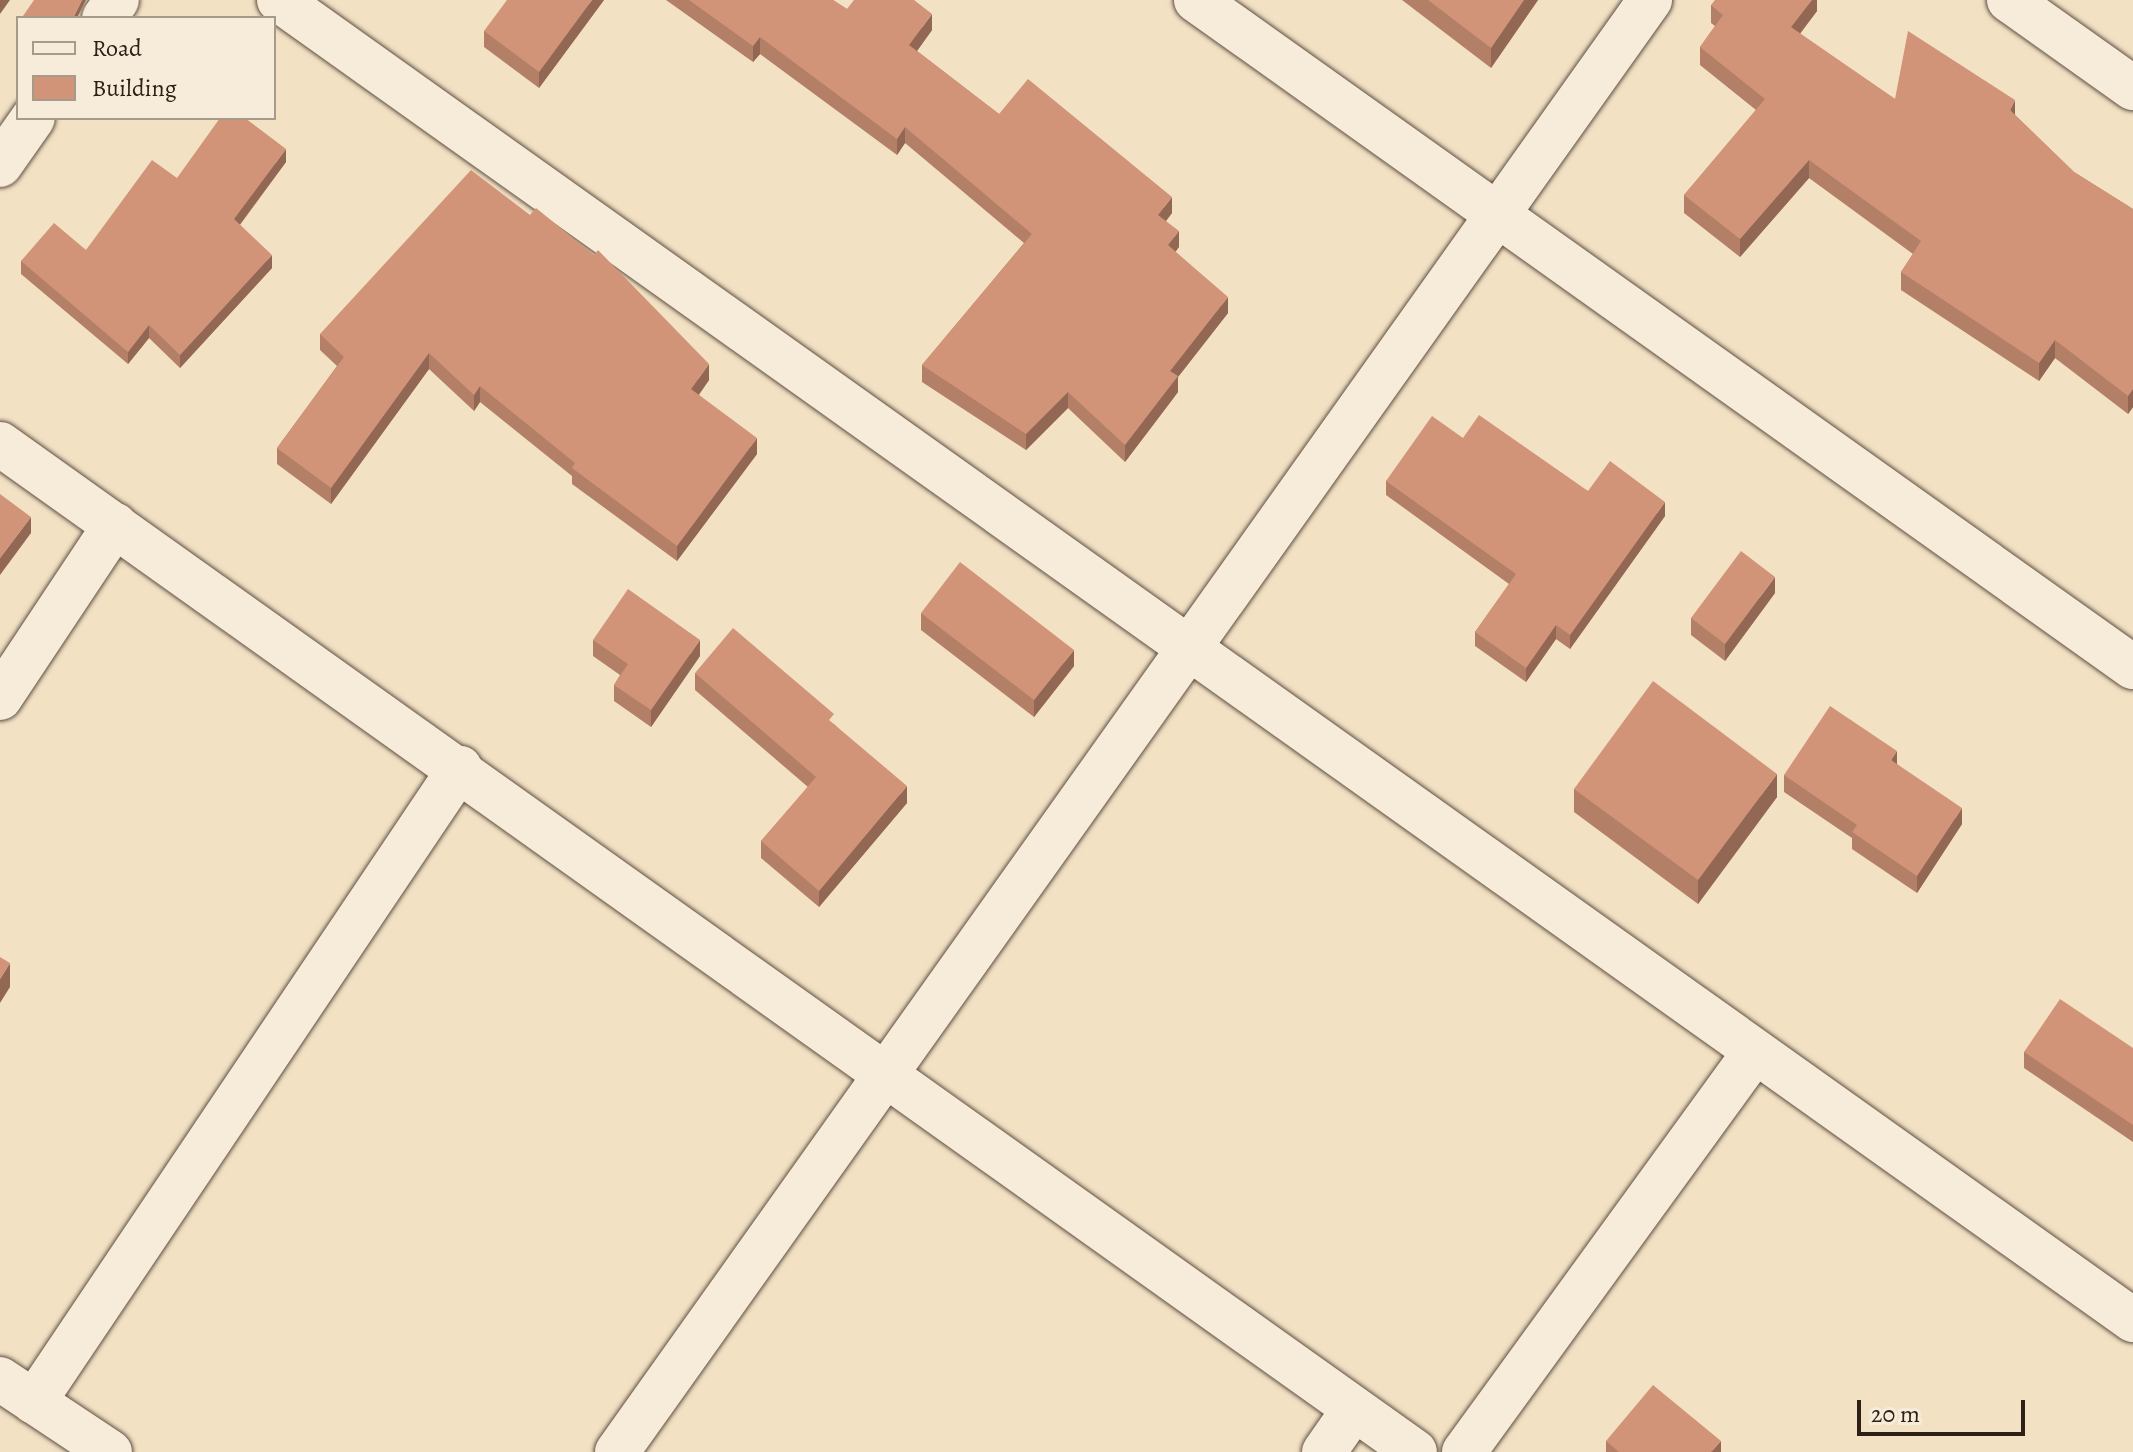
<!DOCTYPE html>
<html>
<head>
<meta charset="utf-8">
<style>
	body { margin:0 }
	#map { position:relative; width:2133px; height:1452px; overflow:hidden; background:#f3e1c4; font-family:Alegreya,serif }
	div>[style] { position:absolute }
	.roads { filter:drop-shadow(0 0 2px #5e5042) drop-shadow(0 0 2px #5e5042) }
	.minor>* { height:44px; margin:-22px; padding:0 22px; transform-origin:22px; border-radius:22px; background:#f7ecd9 }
	.wall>* { inset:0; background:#b47f67 }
	.shaded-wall>* { inset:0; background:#926854 }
	.building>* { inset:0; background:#d19478 }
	span { translate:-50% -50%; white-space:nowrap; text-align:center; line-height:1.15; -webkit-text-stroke:7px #f7ecd9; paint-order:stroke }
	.legend { position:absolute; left:16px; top:16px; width:260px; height:104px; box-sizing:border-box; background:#f7ecd9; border:2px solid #a69a8b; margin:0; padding:10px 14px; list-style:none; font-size:24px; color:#2d2017 }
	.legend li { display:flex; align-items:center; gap:16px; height:40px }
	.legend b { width:40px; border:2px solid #a69a8b }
	.scale { position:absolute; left:1857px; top:1400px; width:168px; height:36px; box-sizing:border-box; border:4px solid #2d2017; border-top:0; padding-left:10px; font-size:24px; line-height:28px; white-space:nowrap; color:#2d2017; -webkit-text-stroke:6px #f7ecd9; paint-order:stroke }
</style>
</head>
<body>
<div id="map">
	<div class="roads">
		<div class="minor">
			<div style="left:279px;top:0;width:2276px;rotate:35.45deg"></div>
			<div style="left:1196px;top:0;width:1150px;rotate:35.45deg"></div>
			<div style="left:2009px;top:0;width:152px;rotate:35.4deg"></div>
			<div style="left:104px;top:18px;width:22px;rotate:-54deg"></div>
			<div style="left:0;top:165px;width:57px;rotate:-54.9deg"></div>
			<div style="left:0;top:444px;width:1737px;rotate:35.46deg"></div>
			<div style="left:0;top:698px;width:208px;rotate:-56.4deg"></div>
			<div style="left:0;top:1379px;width:132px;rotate:33.6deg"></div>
			<div style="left:34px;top:1402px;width:764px;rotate:-56.1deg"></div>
			<div style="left:617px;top:1452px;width:1782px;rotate:-54.57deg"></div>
			<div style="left:1324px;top:1452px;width:52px;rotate:-55.1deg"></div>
			<div style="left:1464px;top:1452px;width:495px;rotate:-54deg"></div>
		</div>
	</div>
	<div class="wall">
		<div style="clip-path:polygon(604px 0,539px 88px,484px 47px,484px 31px)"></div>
		<div style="clip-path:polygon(666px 0,833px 0,847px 9px,932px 30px,917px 51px,999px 114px,1172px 213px,1166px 221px,1179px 247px,1175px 252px,1228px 313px,1178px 377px,1178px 392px,1125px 462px,1068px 408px,1026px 450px,922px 382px,922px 365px,1024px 243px,905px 143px,897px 155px,760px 54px,753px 62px)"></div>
		<div style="clip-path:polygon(1402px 0,1538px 0,1491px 68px)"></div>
		<div style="clip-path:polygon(1817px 0,1817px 11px,1800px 34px,1895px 99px,2015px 115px,2074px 172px,2133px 209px,2133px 407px,2128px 414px,2055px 358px,2039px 381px,1901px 290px,1901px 272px,1913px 254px,1809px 178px,1740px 257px,1684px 213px,1684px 195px,1756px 110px,1700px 65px,1700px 47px,1715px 26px,1711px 23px,1711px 5px)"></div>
		<div style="clip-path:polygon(286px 162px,240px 225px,272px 268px,180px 368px,149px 338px,128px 364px,21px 274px,21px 261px,86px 250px,177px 178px)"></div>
		<div style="clip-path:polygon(320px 334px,709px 380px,699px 395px,757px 454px,677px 561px,572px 484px,572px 476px,480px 402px,474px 411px,429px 369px,331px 504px,277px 464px,277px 448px,337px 366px,320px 350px)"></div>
		<div style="clip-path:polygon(1463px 438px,1588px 491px,1665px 516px,1570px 649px,1556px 639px,1526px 682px,1475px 646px,1475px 632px,1509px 584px,1386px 495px,1386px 481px)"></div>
		<div style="clip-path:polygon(1775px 593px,1725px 661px,1691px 635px,1691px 618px)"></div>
		<div style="clip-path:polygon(921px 613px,1074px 666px,1034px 717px,921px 630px)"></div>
		<div style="clip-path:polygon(593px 640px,700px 656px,651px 727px,614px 701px,614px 685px,620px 675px,593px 656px)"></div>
		<div style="clip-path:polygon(695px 673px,834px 724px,907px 803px,819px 907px,761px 858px,761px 841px,808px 787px,695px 690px)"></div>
		<div style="clip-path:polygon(1897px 764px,1962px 824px,1917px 893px,1852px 849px,1852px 838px,1784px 792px,1784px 775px)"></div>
		<div style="clip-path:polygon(1574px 789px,1777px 797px,1698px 904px,1574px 812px)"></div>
		<div style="clip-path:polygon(2133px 1048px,2133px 1142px,2024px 1068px,2024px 1052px)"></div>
		<div style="clip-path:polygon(1606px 1441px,1721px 1452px,1606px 1452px)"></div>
	</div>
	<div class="shaded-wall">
		<div style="clip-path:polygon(0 0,10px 0,0 14px)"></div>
		<div style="clip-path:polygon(82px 0,86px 0,77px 18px,73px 18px)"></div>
		<div style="clip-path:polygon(592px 0,604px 0,539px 88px,539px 72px)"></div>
		<div style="clip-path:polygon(1524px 0,1538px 0,1491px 68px,1491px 48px)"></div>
		<div style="clip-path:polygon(1812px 0,1817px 0,1817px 11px,1791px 45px,1791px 27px)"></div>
		<div style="clip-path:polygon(932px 14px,932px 30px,909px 62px,909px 45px)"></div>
		<div style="clip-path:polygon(760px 37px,760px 54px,753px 62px,753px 46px)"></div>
		<div style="clip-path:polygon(2015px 100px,2015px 118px,2010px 110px)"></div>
		<div style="clip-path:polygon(905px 127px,905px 143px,897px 155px,897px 139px)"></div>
		<div style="clip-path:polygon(286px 149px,286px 162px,234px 232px,234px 219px)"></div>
		<div style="clip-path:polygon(1809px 160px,1809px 178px,1740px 257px,1740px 239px)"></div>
		<div style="clip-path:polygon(1172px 197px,1172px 213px,1158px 231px,1158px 215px)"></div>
		<div style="clip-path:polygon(1179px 231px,1179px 247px,1168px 262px,1168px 245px)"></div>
		<div style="clip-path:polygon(272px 255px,272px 268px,180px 368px,180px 355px)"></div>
		<div style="clip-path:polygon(1228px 297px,1228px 313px,1178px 377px,1178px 392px,1125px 462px,1125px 445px,1170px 371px)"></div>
		<div style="clip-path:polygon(149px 325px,149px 338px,128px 364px,128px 352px)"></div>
		<div style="clip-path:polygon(2055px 340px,2055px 358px,2039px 381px,2039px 363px)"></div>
		<div style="clip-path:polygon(429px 353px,429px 369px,331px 504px,331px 488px)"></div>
		<div style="clip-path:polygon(709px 364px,709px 380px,691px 405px,691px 389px)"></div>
		<div style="clip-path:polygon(480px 386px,480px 402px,474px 411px,474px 395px)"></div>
		<div style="clip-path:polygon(2133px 389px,2133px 407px,2128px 414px,2128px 396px)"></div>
		<div style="clip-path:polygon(1068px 392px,1068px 408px,1026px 450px,1026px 434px)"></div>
		<div style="clip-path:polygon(757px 438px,757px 454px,677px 561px,677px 546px)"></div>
		<div style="clip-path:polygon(1665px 502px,1665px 516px,1570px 649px,1570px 635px)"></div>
		<div style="clip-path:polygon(31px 517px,31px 533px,0 575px,0 558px)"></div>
		<div style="clip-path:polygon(1775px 577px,1775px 593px,1725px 661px,1725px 644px)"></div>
		<div style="clip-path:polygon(1556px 625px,1556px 639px,1526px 682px,1526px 668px)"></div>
		<div style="clip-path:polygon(700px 640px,700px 656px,651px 727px,651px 710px)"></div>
		<div style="clip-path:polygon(1074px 650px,1074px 666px,1034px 717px,1034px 700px)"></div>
		<div style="clip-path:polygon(1897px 751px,1897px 768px,1891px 760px)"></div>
		<div style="clip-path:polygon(1777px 774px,1777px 797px,1698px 904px,1698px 880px)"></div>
		<div style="clip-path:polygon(907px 786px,907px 803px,819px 907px,819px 891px)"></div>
		<div style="clip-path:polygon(1962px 808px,1962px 824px,1917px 893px,1917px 876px)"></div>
		<div style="clip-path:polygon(10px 963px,10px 987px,0 1003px,0 979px)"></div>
		<div style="clip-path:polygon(1721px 1441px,1721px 1452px,1711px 1452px)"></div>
	</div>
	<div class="building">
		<div style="clip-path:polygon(34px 0,82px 0,73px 18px,26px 18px,23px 16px)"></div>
		<div style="clip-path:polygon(507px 0,592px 0,539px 72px,484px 31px)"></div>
		<div style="clip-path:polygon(689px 0,833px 0,847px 9px,854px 0,914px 0,932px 14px,909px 45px,999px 114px,1028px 79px,1172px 197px,1158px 215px,1179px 231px,1168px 245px,1228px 297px,1170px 371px,1178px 376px,1125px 445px,1068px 392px,1026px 434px,922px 365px,1032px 234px,905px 127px,897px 139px,760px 37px,753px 46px)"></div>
		<div style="clip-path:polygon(1428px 0,1524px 0,1491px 48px)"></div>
		<div style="clip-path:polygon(1715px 0,1812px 0,1791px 27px,1895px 99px,1908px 31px,2015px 100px,2010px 110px,2074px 172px,2133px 209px,2133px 389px,2128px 396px,2055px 340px,2039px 363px,1901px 272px,1921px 241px,1809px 160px,1740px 239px,1684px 195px,1765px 99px,1700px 47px,1723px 15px,1711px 5px)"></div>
		<div style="clip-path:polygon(220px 118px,245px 118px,286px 149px,234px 219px,272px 255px,180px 355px,149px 325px,128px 352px,21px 261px,54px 223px,86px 250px,152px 160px,177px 178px)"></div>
		<div style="clip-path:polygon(471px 170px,530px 215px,536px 208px,594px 255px,598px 250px,709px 364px,691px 389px,757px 438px,677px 546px,572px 468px,575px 463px,480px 386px,474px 395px,429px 353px,331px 488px,277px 448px,344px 357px,320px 334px)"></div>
		<div style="clip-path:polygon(1479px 415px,1588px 491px,1610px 461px,1665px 502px,1570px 635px,1556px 625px,1526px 668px,1475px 632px,1516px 574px,1386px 481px,1432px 416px,1463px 438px)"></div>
		<div style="clip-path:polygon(0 494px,31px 517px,0 558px)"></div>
		<div style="clip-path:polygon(1741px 551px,1775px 577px,1725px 644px,1691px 618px)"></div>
		<div style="clip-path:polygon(960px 562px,1074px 650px,1034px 700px,921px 613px)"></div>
		<div style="clip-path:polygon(628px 589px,700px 640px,651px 710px,614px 685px,628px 664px,593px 640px)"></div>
		<div style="clip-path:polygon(733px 628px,834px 714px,829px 720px,907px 786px,819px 891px,761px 841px,816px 777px,695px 673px)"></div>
		<div style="clip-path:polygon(1653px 681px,1777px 774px,1698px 880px,1574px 789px)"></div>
		<div style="clip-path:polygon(1830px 706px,1897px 751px,1891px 760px,1962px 808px,1917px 876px,1852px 832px,1857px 825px,1784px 775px)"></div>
		<div style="clip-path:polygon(0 957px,10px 963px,0 979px)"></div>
		<div style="clip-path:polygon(2060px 999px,2133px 1048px,2133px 1125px,2024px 1052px)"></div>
		<div style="clip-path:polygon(1653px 1385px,1721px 1441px,1711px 1452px,1619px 1452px,1606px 1441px)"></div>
	</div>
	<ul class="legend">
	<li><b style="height:10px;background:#f7ecd9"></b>Road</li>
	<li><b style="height:22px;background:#d19478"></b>Building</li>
	</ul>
	<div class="scale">20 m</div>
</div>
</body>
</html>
